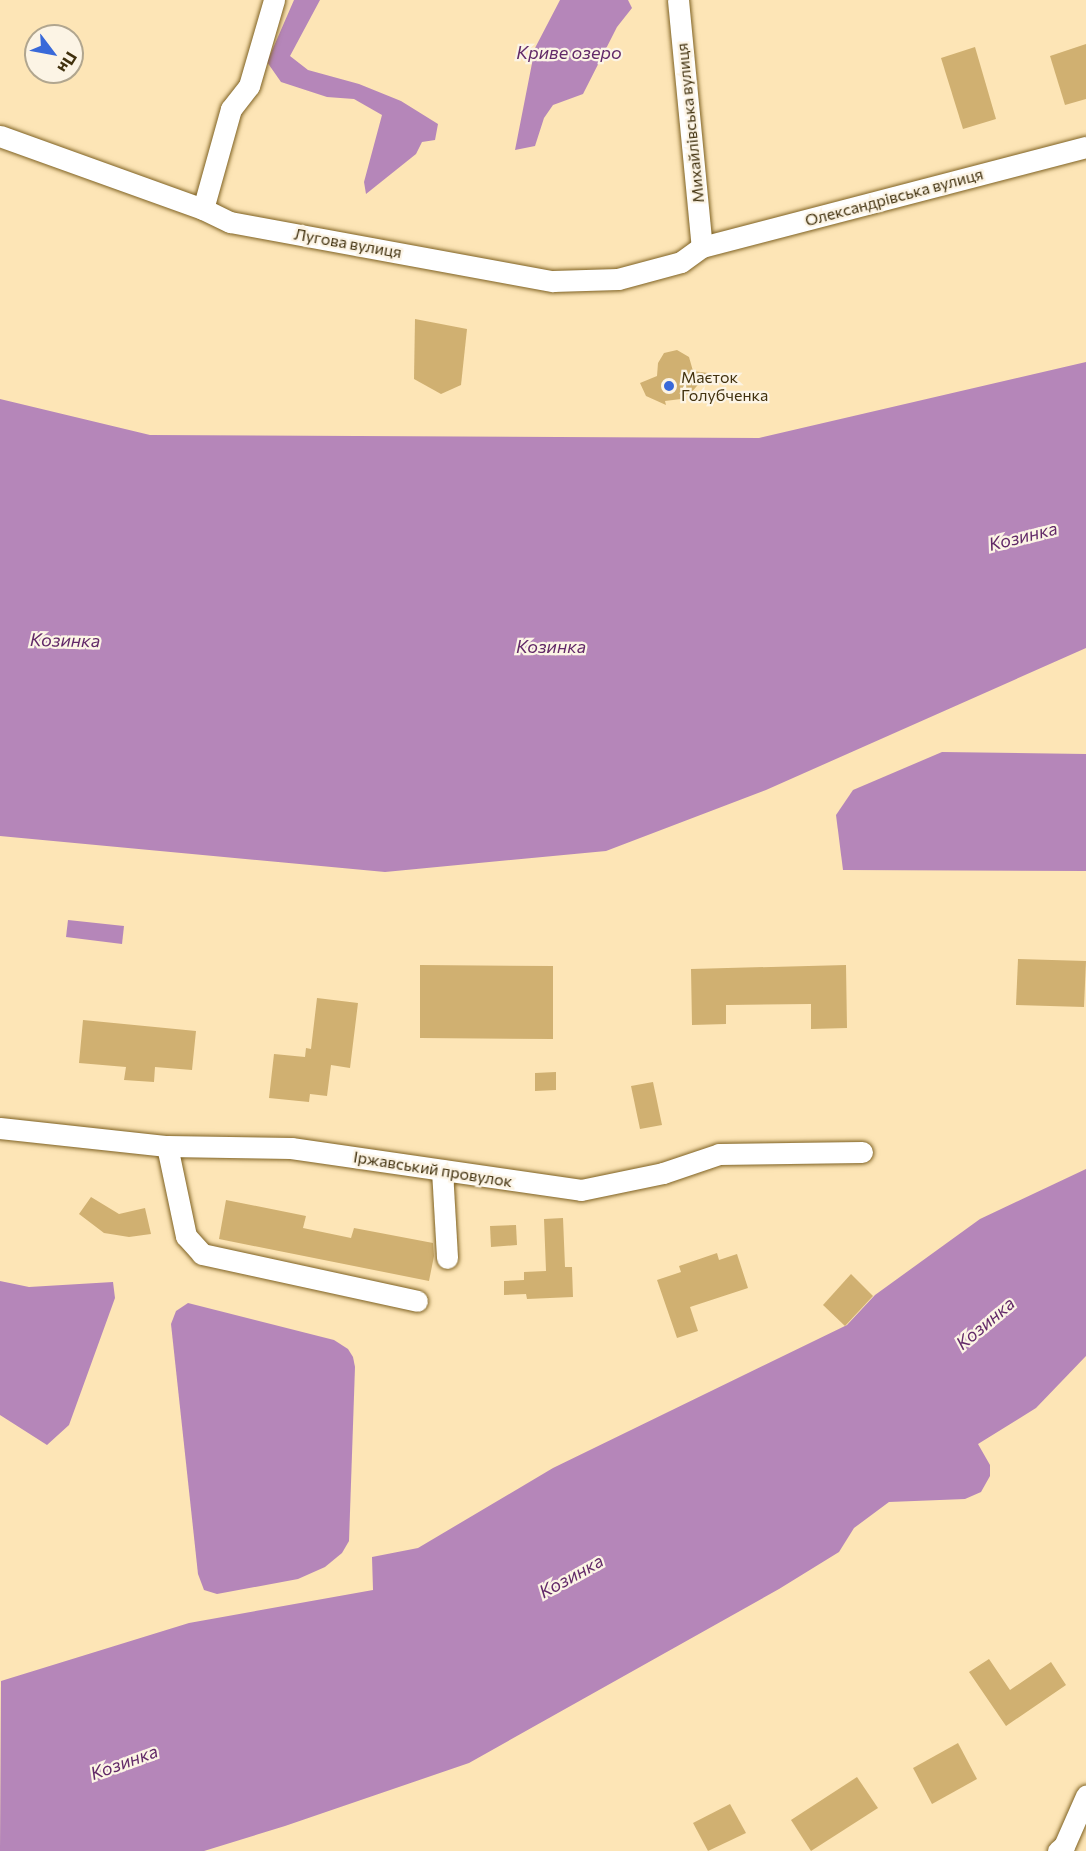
<!DOCTYPE html>
<html>
<head>
<meta charset="utf-8">
<style>
	body { margin:0 }
	#map { position:relative; width:1086px; height:1851px; overflow:hidden; background:#fde5b6; font-family:Commissioner,sans-serif }
	div>[style] { position:absolute }
	.water>* { inset:0; background:#b586b9 }
	.building>* { inset:0; background:#d0b071 }
	.roads { filter:drop-shadow(0 0 2px #7e6122) drop-shadow(0 0 2px #7e6122) }
	.minor>* { height:21px; margin:-10.5px; padding:0 10.5px; transform-origin:10.5px; border-radius:10.5px; background:#fff }
	.dots>* { width:16px; height:16px; translate:-50% -50%; box-sizing:border-box; border:3px solid #fcf4e5; border-radius:50% }
	span { translate:-50% -50%; white-space:nowrap; text-align:center; line-height:1.15; -webkit-text-stroke:4.5px #fcf4e5; paint-order:stroke }
	.street-label { font-size:16px; color:#41310e }
	.poi-label { font-size:16px; color:#41310e }
	.left { translate:0 -50%; text-align:left }
	.water-label { font-size:18px; color:#622968; font-style:italic }
	.north { position:absolute; left:24px; top:24px; width:60px; height:60px; box-sizing:border-box; background:#fcf4e5; border:2px solid #b1a68f; border-radius:50%; rotate:122deg; font-size:16px; font-weight:700; line-height:24px; text-align:center; color:#41310e }
	.north::after { content:''; display:block; margin:auto; width:21px; height:27px; background:#3969d9; clip-path:polygon(50% 0,100% 100%,50% 72%,0 100%) }
</style>
</head>
<body>
<div id="map">
	<div class="water">
		<div style="clip-path:polygon(294px 0,320px 0,290px 56px,308px 70px,359px 84px,401px 101px,438px 124px,435px 140px,422px 142px,416px 154px,366px 194px,364px 182px,382px 115px,354px 99px,327px 97px,281px 82px,267px 62px)"></div>
		<div style="clip-path:polygon(560px 0,628px 0,632px 8px,617px 27px,583px 94px,553px 105px,544px 118px,535px 146px,515px 150px,535px 48px)"></div>
		<div style="clip-path:polygon(1086px 362px,1086px 648px,766px 790px,606px 851px,385px 872px,0 836px,0 399px,150px 435px,759px 438px)"></div>
		<div style="clip-path:polygon(942px 752px,1086px 754px,1086px 871px,843px 870px,836px 815px,853px 790px)"></div>
		<div style="clip-path:polygon(68px 920px,124px 926px,122px 944px,66px 937px)"></div>
		<div style="clip-path:polygon(1086px 1169px,1086px 1356px,1036px 1408px,978px 1444px,990px 1465px,990px 1476px,981px 1492px,965px 1499px,889px 1502px,854px 1528px,839px 1552px,779px 1589px,469px 1763px,285px 1826px,204px 1851px,0 1851px,1px 1681px,189px 1623px,373px 1590px,372px 1557px,418px 1548px,553px 1468px,847px 1325px,875px 1295px,980px 1219px)"></div>
		<div style="clip-path:polygon(0 1281px,29px 1287px,113px 1282px,115px 1298px,69px 1425px,47px 1445px,0 1415px)"></div>
		<div style="clip-path:polygon(188px 1303px,334px 1340px,348px 1349px,353px 1357px,355px 1367px,349px 1541px,342px 1553px,325px 1567px,298px 1579px,217px 1594px,204px 1590px,198px 1574px,171px 1324px,176px 1311px)"></div>
	</div>
	<div class="building">
		<div style="clip-path:polygon(1086px 44px,1086px 99px,1065px 105px,1050px 56px)"></div>
		<div style="clip-path:polygon(975px 47px,996px 119px,963px 129px,941px 58px)"></div>
		<div style="clip-path:polygon(415px 319px,467px 329px,461px 385px,441px 394px,414px 379px)"></div>
		<div style="clip-path:polygon(677px 350px,689px 357px,693px 371px,708px 373px,690px 394px,681px 395px,681px 399px,665px 401px,666px 405px,646px 396px,640px 383px,657px 376px,658px 363px,664px 353px)"></div>
		<div style="clip-path:polygon(1018px 959px,1086px 961px,1084px 1007px,1016px 1005px)"></div>
		<div style="clip-path:polygon(420px 965px,553px 966px,553px 1039px,420px 1038px)"></div>
		<div style="clip-path:polygon(846px 965px,847px 1028px,811px 1029px,811px 1004px,726px 1005px,726px 1024px,692px 1025px,691px 969px)"></div>
		<div style="clip-path:polygon(317px 998px,358px 1003px,350px 1068px,331px 1065px,327px 1096px,310px 1094px,309px 1102px,269px 1098px,274px 1054px,305px 1057px,306px 1048px,311px 1049px)"></div>
		<div style="clip-path:polygon(83px 1020px,196px 1031px,192px 1070px,155px 1067px,154px 1082px,124px 1080px,126px 1067px,79px 1063px)"></div>
		<div style="clip-path:polygon(556px 1072px,556px 1090px,535px 1091px,535px 1073px)"></div>
		<div style="clip-path:polygon(653px 1082px,662px 1125px,640px 1129px,631px 1086px)"></div>
		<div style="clip-path:polygon(91px 1197px,119px 1214px,145px 1208px,151px 1234px,129px 1237px,104px 1233px,79px 1214px)"></div>
		<div style="clip-path:polygon(226px 1200px,306px 1216px,303px 1228px,351px 1238px,354px 1228px,433px 1243px,434px 1256px,429px 1281px,219px 1239px)"></div>
		<div style="clip-path:polygon(563px 1218px,565px 1267px,572px 1267px,573px 1297px,527px 1299px,526px 1294px,504px 1295px,504px 1281px,524px 1280px,524px 1272px,546px 1271px,544px 1219px)"></div>
		<div style="clip-path:polygon(516px 1225px,517px 1245px,491px 1247px,490px 1226px)"></div>
		<div style="clip-path:polygon(717px 1253px,719px 1260px,737px 1254px,748px 1288px,690px 1307px,698px 1331px,677px 1338px,657px 1280px,681px 1272px,679px 1266px)"></div>
		<div style="clip-path:polygon(851px 1274px,873px 1296px,845px 1326px,823px 1305px)"></div>
		<div style="clip-path:polygon(989px 1659px,1010px 1690px,1051px 1662px,1066px 1685px,1006px 1726px,969px 1672px)"></div>
		<div style="clip-path:polygon(958px 1743px,977px 1779px,932px 1804px,913px 1768px)"></div>
		<div style="clip-path:polygon(857px 1777px,878px 1808px,811px 1851px,791px 1820px)"></div>
		<div style="clip-path:polygon(730px 1804px,746px 1833px,708px 1851px,693px 1823px)"></div>
	</div>
	<div class="roads">
		<div class="minor">
			<div style="left:678px;top:0;width:248px;rotate:84.5deg"></div>
			<div style="left:0;top:136px;width:216px;rotate:19.8deg"></div>
			<div style="left:203px;top:209px;width:30px;rotate:26deg"></div>
			<div style="left:230px;top:222px;width:328px;rotate:10.4deg"></div>
			<div style="left:553px;top:281px;width:65px;rotate:-1.8deg"></div>
			<div style="left:618px;top:279px;width:65px;rotate:-15.1deg"></div>
			<div style="left:681px;top:262px;width:26px;rotate:-36deg"></div>
			<div style="left:702px;top:247px;width:397px;rotate:-14.6deg"></div>
			<div style="left:203px;top:209px;width:104px;rotate:-74.4deg"></div>
			<div style="left:231px;top:109px;width:29px;rotate:-52deg"></div>
			<div style="left:249px;top:86px;width:90px;rotate:-73.8deg"></div>
			<div style="left:0;top:1128px;width:168px;rotate:6.2deg"></div>
			<div style="left:167px;top:1146px;width:124px;rotate:0.9deg"></div>
			<div style="left:291px;top:1148px;width:293px;rotate:8.2deg"></div>
			<div style="left:581px;top:1190px;width:84px;rotate:-11.7deg"></div>
			<div style="left:663px;top:1173px;width:59px;rotate:-18.7deg"></div>
			<div style="left:719px;top:1154px;width:143px;rotate:-0.8deg"></div>
			<div style="left:167px;top:1146px;width:92px;rotate:78.1deg"></div>
			<div style="left:186px;top:1236px;width:24px;rotate:48deg"></div>
			<div style="left:202px;top:1254px;width:220px;rotate:12.3deg"></div>
			<div style="left:442px;top:1170px;width:88px;rotate:86.7deg"></div>
			<div style="left:1058px;top:1851px;width:8px;rotate:-40deg"></div>
			<div style="left:1064px;top:1846px;width:55px;rotate:-66.3deg"></div>
		</div>
	</div>
	<div class="dots">
		<div style="left:669px;top:386px;background:#3969d9"></div>
	</div>
	<div class="street-label">
		<span style="left:690px;top:123px;rotate:-96deg">Михайлівська вулиця</span>
		<span style="left:894px;top:197px;rotate:-15deg">Олександрівська вулиця</span>
		<span style="left:348px;top:243px;rotate:10deg">Лугова вулиця</span>
		<span style="left:433px;top:1169px;rotate:9deg">Іржавський провулок</span>
	</div>
	<div class="poi-label">
		<span class="left" style="left:681px;top:386px">Маєток<br>Голубченка</span>
	</div>
	<div class="water-label">
		<span style="left:569px;top:52px">Криве озеро</span>
		<span style="left:1023px;top:536px;rotate:-14deg">Козинка</span>
		<span style="left:65px;top:640px;rotate:1deg">Козинка</span>
		<span style="left:551px;top:646px">Козинка</span>
		<span style="left:985px;top:1323px;rotate:-40deg">Козинка</span>
		<span style="left:571px;top:1576px;rotate:-29deg">Козинка</span>
		<span style="left:124px;top:1762px;rotate:-20deg">Козинка</span>
	</div>
	<div class="north">Пн</div>
</div>
</body>
</html>
